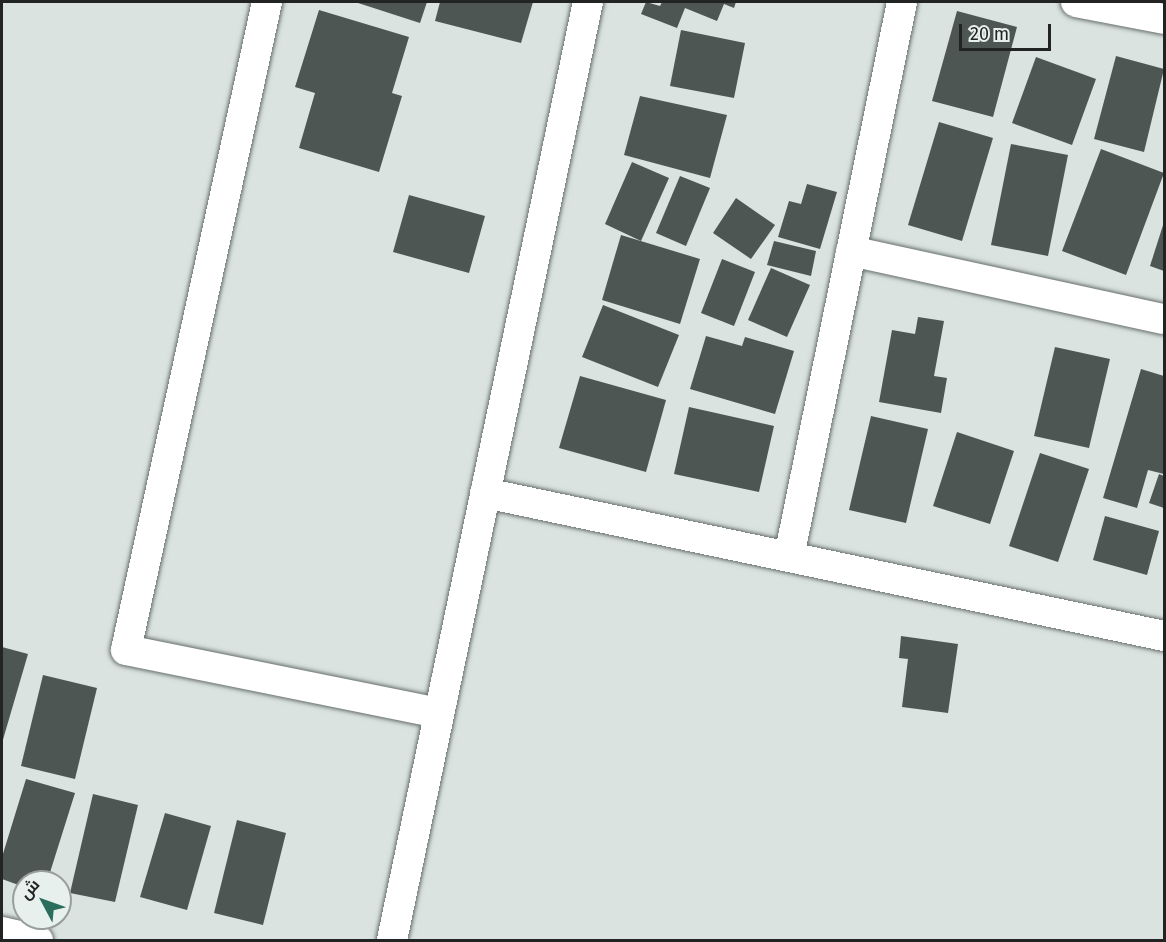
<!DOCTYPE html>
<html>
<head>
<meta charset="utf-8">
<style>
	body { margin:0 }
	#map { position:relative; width:1166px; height:942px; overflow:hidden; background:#dae3e0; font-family:"Fira Sans",Cairo,sans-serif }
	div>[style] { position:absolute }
	.building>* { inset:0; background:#4e5653 }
	.roads { filter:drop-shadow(0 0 2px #676f6c) drop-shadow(0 0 2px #676f6c) }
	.minor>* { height:30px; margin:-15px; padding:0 15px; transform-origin:15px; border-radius:15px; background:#fff }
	span { translate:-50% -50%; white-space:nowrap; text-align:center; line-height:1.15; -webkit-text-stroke:6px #e7f0ed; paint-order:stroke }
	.frame { position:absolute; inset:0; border:3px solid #212423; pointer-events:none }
	.north { position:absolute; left:12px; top:870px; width:60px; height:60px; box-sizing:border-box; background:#e7f0ed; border:2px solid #989e9c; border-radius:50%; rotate:311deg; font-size:16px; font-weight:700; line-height:24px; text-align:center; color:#212423 }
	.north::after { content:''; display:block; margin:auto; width:21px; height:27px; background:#2b6d5d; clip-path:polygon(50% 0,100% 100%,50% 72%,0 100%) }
	.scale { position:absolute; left:959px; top:24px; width:92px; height:27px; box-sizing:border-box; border:3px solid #212423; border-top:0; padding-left:8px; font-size:18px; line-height:21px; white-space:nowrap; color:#212423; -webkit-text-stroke:4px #e7f0ed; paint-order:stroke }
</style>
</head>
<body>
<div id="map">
	<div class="building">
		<div style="clip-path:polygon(355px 2px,427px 2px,420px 23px)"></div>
		<div style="clip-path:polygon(440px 2px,533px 2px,521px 43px,435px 21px)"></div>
		<div style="clip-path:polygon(646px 2px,660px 6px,662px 2px,736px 2px,734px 8px,724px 4px,717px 21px,685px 8px,677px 28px,641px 14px)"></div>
		<div style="clip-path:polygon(319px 10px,409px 37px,392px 93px,402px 96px,379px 172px,299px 148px,315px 93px,295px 87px)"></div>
		<div style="clip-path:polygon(957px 11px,1017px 27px,993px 117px,932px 101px)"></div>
		<div style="clip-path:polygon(681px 30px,745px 43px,734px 98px,670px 86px)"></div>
		<div style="clip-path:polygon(1116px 56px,1164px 69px,1144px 152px,1094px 139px)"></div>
		<div style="clip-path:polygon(1036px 57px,1096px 79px,1072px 145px,1012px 123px)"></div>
		<div style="clip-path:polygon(640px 96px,727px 115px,710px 178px,624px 155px)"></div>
		<div style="clip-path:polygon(939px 122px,993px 138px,962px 241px,908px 225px)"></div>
		<div style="clip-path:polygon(1011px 144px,1068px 155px,1048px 256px,991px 245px)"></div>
		<div style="clip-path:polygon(1101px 149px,1164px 173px,1126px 275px,1062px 251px)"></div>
		<div style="clip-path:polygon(632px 162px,669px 178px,641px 241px,605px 224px)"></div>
		<div style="clip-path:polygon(680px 176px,710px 188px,686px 246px,656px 233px)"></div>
		<div style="clip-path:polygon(807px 184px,837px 192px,820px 249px,778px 237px,789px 201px,801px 204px)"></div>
		<div style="clip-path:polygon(409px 195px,485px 216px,469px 273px,393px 252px)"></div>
		<div style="clip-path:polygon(736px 198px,775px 225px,751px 259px,713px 233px)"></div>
		<div style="clip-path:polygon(1164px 222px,1164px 271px,1150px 266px)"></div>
		<div style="clip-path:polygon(621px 235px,700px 259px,680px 324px,602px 300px)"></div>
		<div style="clip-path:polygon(774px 241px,816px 251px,811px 276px,767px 265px)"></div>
		<div style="clip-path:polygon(722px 259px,755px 272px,734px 326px,701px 313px)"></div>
		<div style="clip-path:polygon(771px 268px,810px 285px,787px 337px,748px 320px)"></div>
		<div style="clip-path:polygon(603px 305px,679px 335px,658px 387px,582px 357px)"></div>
		<div style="clip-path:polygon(918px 317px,944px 321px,934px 376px,947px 378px,941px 413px,879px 402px,892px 330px,915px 334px)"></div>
		<div style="clip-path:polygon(706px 336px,742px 346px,745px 337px,794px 351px,775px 414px,690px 389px)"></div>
		<div style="clip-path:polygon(1055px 347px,1110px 359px,1089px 448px,1034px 436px)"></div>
		<div style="clip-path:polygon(1141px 369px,1164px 376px,1164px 474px,1148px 470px,1137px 508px,1103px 498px)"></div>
		<div style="clip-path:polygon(580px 376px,666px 400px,646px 472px,559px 448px)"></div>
		<div style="clip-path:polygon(689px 407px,774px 426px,759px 492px,674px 474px)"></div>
		<div style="clip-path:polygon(871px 416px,928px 429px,906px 523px,849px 510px)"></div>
		<div style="clip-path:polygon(957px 432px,1014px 451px,990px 524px,933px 506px)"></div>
		<div style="clip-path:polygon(1040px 453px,1089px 469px,1058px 562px,1009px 546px)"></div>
		<div style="clip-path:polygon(1159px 474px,1164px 476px,1164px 508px,1149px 503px)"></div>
		<div style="clip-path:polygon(1105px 516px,1159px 531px,1147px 575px,1093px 560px)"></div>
		<div style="clip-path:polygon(901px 636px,958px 644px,948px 713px,902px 707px,908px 659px,899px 658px)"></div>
		<div style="clip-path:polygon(2px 647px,28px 654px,2px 743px)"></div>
		<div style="clip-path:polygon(43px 675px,97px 688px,75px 779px,21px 766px)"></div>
		<div style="clip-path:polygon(26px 779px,75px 793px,47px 882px,24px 882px,24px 887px,2px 879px,2px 857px)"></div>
		<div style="clip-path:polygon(93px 794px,138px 805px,115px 902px,70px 893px)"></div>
		<div style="clip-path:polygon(165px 813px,211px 826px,187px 910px,140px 897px)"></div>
		<div style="clip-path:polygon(237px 820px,286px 833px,263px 925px,214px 913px)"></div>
	</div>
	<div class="roads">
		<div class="minor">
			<div style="left:267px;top:2px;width:663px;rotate:102.28deg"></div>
			<div style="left:126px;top:650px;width:319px;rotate:11.4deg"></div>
			<div style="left:1076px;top:2px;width:90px;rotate:10.9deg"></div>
			<div style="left:851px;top:251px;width:320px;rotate:12.3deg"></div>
			<div style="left:485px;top:493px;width:694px;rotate:11.89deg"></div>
			<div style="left:789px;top:557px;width:566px;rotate:-78.49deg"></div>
			<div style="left:2px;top:932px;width:37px;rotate:13deg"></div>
			<div style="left:392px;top:940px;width:958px;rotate:-78.2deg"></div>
		</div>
	</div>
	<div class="frame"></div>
	<div class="north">ش</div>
	<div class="scale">20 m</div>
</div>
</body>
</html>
